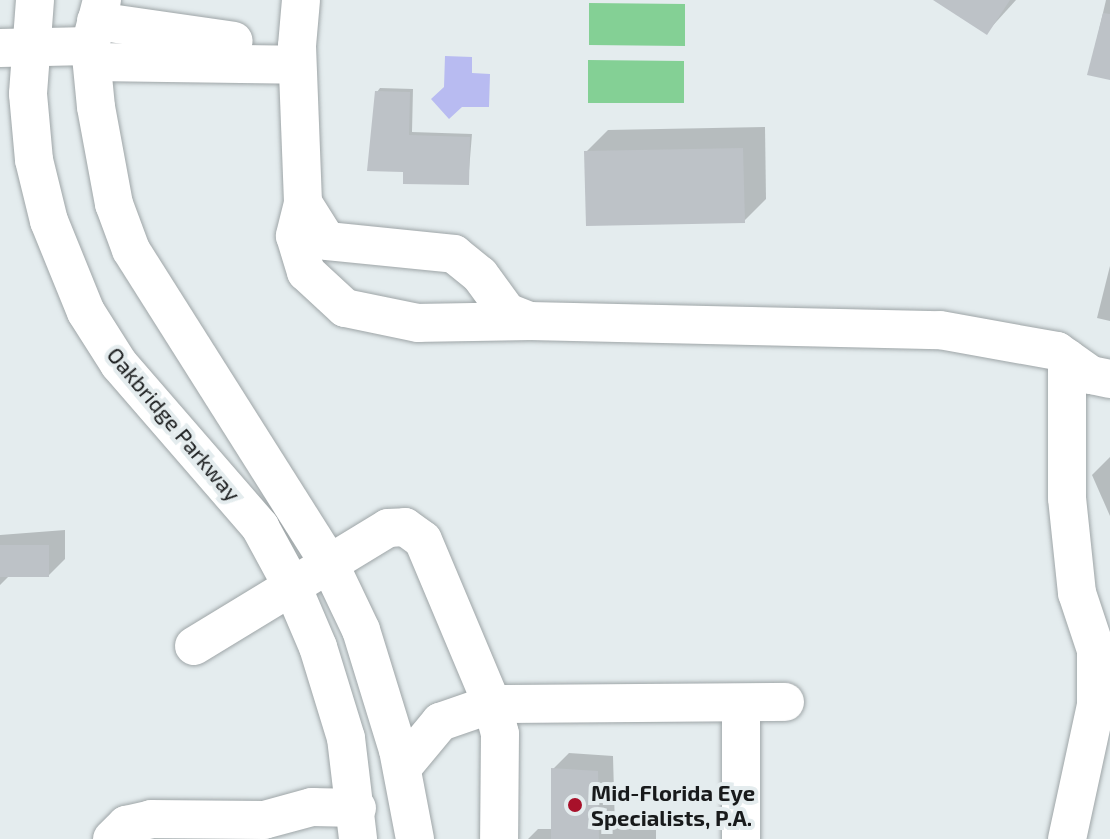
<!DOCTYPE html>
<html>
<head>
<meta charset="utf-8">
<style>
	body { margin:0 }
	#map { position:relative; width:1110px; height:839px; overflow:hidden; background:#e4ecee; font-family:"Exo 2",sans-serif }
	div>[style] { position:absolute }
	.green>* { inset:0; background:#84d095 }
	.water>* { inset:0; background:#b8bbf1 }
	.shadow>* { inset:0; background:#0003 }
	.building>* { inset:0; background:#bdc2c7 }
	.roads { filter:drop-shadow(0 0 2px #9ea5a7) drop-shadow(0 0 2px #9ea5a7) }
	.minor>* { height:38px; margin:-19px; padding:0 19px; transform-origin:19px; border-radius:19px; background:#fff }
	.dots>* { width:22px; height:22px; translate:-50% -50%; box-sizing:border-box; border:4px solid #e4ecee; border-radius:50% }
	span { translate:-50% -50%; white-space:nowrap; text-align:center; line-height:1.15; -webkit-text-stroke:8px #e4ecee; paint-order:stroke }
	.street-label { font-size:22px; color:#181a1b }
	.poi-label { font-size:22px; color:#181a1b; font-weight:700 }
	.left { translate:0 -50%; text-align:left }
</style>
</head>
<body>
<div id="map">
	<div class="green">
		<div style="clip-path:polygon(589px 3px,685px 4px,685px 46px,589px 45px)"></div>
		<div style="clip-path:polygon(588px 60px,684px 61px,684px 103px,588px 103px)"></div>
	</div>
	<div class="water">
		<div style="clip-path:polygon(445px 56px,472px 57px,472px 73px,490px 74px,489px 107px,462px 107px,449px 119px,431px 99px,444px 87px)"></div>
	</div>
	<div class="shadow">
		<div style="clip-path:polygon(936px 0,1016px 0,987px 32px)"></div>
		<div style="clip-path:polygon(1106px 0,1110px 0,1110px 78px,1089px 73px)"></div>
		<div style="clip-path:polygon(380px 88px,413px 89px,412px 132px,472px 134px,468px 183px,405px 170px,377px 92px)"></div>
		<div style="clip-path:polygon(765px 127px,766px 199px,744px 221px,586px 152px,608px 130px)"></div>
		<div style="clip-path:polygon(1110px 266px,1110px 321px,1097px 318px)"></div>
		<div style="clip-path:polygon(1110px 457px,1110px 516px,1092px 475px)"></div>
		<div style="clip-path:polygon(65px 530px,65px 559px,49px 575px,10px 575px,0 585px,0 535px)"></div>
		<div style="clip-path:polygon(569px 753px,613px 756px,615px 828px,656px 828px,656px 839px,528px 839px,538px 829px,553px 829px,553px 769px)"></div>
	</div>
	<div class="building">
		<div style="clip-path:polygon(933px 0,1010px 0,987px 35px)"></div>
		<div style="clip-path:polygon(1103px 13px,1110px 14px,1110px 80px,1087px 75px)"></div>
		<div style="clip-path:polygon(375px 91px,410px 92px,409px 135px,470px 137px,469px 185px,403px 184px,403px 172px,367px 171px)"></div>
		<div style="clip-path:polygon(743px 148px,745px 223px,586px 226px,584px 151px)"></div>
		<div style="clip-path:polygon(0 545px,49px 545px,49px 577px,0 577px)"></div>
		<div style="clip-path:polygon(551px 768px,598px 771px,599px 839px,551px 839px)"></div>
	</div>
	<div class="roads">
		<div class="minor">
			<div style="left:35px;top:0;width:94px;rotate:94.3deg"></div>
			<div style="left:28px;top:94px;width:66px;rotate:84.8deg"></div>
			<div style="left:34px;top:160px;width:63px;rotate:76.2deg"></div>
			<div style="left:49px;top:221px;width:98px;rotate:67.9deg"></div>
			<div style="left:86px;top:312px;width:62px;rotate:57.6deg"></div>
			<div style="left:119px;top:364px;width:216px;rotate:49.1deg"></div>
			<div style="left:260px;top:527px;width:67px;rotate:61.5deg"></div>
			<div style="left:292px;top:586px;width:66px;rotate:66.9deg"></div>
			<div style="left:318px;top:647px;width:95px;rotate:72.9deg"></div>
			<div style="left:346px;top:738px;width:102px;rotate:83.2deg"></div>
			<div style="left:102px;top:0;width:48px;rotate:104.6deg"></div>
			<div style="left:90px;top:46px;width:61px;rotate:84.4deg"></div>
			<div style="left:96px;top:107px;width:99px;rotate:79.5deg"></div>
			<div style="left:114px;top:204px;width:49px;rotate:69.7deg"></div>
			<div style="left:131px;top:250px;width:370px;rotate:57.7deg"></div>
			<div style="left:329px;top:563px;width:74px;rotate:64.5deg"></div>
			<div style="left:361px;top:630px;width:126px;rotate:72.9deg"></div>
			<div style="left:398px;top:750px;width:91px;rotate:79.2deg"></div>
			<div style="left:301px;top:0;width:46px;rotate:95deg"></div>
			<div style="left:297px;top:46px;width:157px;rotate:87.8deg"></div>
			<div style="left:303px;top:203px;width:45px;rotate:57.7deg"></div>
			<div style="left:327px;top:241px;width:128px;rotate:5.8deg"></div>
			<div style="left:454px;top:254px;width:33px;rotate:39deg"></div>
			<div style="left:480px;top:275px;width:46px;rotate:53.9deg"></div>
			<div style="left:507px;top:312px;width:24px;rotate:22deg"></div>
			<div style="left:529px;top:321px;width:411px;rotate:1.3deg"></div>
			<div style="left:940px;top:330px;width:119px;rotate:10.2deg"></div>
			<div style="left:1057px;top:351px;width:42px;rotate:35.2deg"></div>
			<div style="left:1091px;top:375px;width:19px;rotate:12deg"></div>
			<div style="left:96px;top:21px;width:139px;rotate:8.2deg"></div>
			<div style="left:0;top:48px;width:90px;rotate:-1.3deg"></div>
			<div style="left:92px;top:62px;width:205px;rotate:0.8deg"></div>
			<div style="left:303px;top:203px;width:34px;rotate:104deg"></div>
			<div style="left:295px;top:236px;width:38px;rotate:73deg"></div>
			<div style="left:306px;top:272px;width:53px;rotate:42.7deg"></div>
			<div style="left:345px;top:308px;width:75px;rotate:11.6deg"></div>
			<div style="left:418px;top:323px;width:111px;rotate:-1deg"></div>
			<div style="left:1067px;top:358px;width:140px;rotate:90deg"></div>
			<div style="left:1067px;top:498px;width:96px;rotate:84deg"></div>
			<div style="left:1077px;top:593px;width:60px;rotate:71.6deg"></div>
			<div style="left:1096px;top:650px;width:55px;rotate:90deg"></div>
			<div style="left:1096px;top:705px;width:137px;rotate:102.2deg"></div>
			<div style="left:194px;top:646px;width:227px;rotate:-31.3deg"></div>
			<div style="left:388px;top:528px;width:17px;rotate:-3deg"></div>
			<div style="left:405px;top:527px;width:22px;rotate:36deg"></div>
			<div style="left:423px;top:540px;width:178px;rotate:67.2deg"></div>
			<div style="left:492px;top:704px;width:31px;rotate:75deg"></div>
			<div style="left:500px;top:734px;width:105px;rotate:90.5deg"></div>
			<div style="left:741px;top:703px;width:136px;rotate:90deg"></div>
			<div style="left:402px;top:768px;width:60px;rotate:-50.4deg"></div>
			<div style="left:440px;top:722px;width:55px;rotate:-19.1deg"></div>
			<div style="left:492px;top:704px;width:293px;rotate:-0.4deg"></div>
			<div style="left:112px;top:839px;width:20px;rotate:-45deg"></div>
			<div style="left:126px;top:825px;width:26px;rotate:-13deg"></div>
			<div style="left:151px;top:819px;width:113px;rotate:0.5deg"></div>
			<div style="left:264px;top:820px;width:50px;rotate:-15.2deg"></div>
			<div style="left:312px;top:807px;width:45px;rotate:1.3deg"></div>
		</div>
	</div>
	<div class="dots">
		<div style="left:575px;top:805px;background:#a8112a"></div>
	</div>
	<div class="street-label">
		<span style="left:174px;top:424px;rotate:50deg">Oakbridge Parkway</span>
	</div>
	<div class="poi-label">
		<span class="left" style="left:591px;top:805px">Mid-Florida Eye<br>Specialists, P.A.</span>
	</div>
</div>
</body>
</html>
